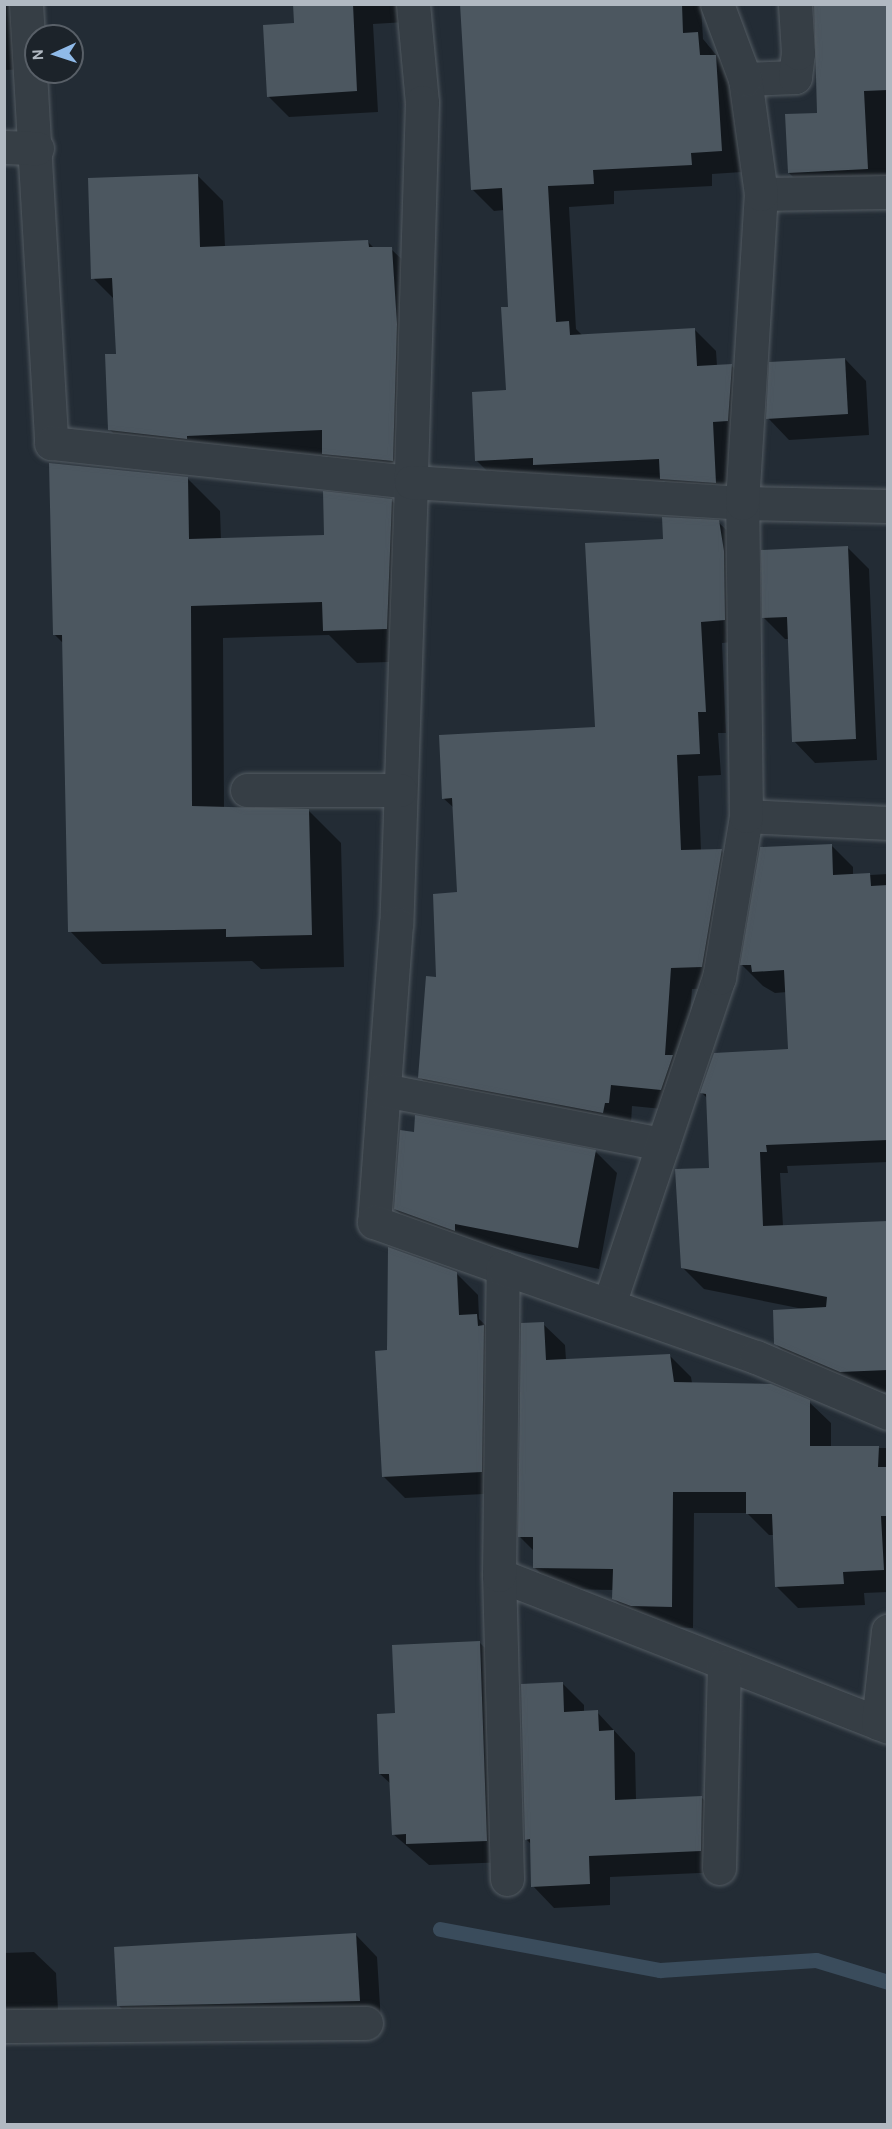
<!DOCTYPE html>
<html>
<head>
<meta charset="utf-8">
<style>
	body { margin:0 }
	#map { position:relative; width:892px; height:2129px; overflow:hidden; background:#232c35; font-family:Karla,sans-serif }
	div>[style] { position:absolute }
	.shadow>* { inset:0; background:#0007 }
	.stream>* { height:15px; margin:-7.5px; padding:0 7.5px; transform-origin:7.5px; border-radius:7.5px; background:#3a4c5c }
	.building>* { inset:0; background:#4c5760 }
	.roads { filter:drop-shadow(0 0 2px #545c63) drop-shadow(0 0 2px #545c63) }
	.minor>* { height:33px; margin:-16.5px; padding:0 16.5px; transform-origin:16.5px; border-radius:16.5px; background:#363e45 }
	span { translate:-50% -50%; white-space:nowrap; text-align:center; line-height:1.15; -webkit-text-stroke:4.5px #1c232a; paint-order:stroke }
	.frame { position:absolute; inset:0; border:6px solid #b1b9c2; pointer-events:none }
	.north { position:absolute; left:24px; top:24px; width:60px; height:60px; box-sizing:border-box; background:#1c232a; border:2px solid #585f67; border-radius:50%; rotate:267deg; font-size:16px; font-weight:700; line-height:24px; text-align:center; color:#b1b9c2 }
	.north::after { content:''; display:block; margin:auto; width:21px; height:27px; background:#8fbae9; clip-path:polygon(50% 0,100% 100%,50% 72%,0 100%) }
</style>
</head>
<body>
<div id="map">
	<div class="shadow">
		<div style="clip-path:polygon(4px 4px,28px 4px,30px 69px,4px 70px)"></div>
		<div style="clip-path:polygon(294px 4px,416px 4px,406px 22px,373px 24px,378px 112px,289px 117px,268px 96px,295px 24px)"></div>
		<div style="clip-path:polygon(461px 4px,701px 4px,703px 39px,737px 80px,742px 172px,712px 174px,712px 186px,614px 191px,614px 204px,569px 207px,576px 329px,582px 335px,695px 330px,716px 351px,717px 366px,731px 365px,752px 387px,737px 503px,683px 500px,664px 481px,556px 486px,498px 482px,477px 461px,507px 391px,509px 308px,504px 210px,494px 211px,472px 189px)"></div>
		<div style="clip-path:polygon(888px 4px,888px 190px,810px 194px,789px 173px,818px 114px)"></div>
		<div style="clip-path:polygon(197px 175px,223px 201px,225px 247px,368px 242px,375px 249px,391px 249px,417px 274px,418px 486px,350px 479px,327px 456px,212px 461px,136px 456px,110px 430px,117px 355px,115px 300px,93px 278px)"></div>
		<div style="clip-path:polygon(845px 359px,866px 381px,869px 435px,789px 440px,768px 418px)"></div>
		<div style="clip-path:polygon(187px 478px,220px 511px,221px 540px,326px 537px,391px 500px,424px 533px,419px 661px,357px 663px,329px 635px,223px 638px,224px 808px,308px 810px,341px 843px,344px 967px,261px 969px,252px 961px,102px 964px,70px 931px,64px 644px,54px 634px)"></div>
		<div style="clip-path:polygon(718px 522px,740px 543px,746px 641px,722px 643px,726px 733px,718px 733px,721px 775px,698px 776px,701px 851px,721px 850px,742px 872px,723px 988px,692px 989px,683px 1111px,632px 1106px,631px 1124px,441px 1099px,420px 1077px,437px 978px,458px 894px,454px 808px,443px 798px,597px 728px,665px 540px)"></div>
		<div style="clip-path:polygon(847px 547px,869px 569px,877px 760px,815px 763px,794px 741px,790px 639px,785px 639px,764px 618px)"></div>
		<div style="clip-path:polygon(831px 845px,853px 867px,853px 876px,888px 874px,888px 1162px,787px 1166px,788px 1173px,780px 1173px,783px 1226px,888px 1222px,888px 1392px,863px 1393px,798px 1366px,776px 1344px,803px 1309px,704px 1289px,682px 1267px,711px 1169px,708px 1099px,702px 1093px,790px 1050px,787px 992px,775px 993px,763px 986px,742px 965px)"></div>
		<div style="clip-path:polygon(596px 1152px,617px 1173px,599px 1269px,417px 1230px,395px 1209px)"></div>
		<div style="clip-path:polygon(456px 1273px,478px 1295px,479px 1319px,498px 1337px,503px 1493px,405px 1498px,383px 1476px,388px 1352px)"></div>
		<div style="clip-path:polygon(543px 1324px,565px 1345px,566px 1360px,669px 1355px,691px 1377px,692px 1383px,809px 1402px,831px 1423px,831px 1448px,888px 1448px,888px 1592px,864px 1593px,865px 1605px,798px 1608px,776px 1586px,775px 1535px,769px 1535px,747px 1513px,694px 1513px,693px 1628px,654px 1627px,636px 1620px,614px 1599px,614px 1590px,557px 1589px,535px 1568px,535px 1552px,520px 1537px)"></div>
		<div style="clip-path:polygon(480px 1643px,501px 1664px,508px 1862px,429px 1865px,393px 1834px,391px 1784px,380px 1774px)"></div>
		<div style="clip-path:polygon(562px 1683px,584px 1705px,584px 1712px,597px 1712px,635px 1753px,636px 1800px,701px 1797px,723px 1819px,722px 1872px,610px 1877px,610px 1905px,554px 1908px,533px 1886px,531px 1844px,526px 1839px)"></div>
		<div style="clip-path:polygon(356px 1935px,377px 1957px,381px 2022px,140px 2027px,119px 2006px)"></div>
		<div style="clip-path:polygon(34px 1952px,56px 1973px,59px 2028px,4px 2036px,4px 1953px)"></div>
	</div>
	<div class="stream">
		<div style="left:440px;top:1929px;width:224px;rotate:10.6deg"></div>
		<div style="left:660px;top:1970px;width:156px;rotate:-3.7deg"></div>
		<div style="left:816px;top:1960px;width:75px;rotate:17deg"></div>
	</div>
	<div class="building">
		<div style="clip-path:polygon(293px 4px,353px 4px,357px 91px,267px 97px,263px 25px,294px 23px)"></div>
		<div style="clip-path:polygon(460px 4px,682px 4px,683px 33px,698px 32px,700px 55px,716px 55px,722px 151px,691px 153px,692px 165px,593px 170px,594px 184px,548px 186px,556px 322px,569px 321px,570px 335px,695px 328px,697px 366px,732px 364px,728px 421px,713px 422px,716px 483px,660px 479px,659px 459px,533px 465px,533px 458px,475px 461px,472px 392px,506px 390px,501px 307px,508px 307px,502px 188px,471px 190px)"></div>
		<div style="clip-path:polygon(814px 4px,888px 4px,888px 90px,864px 91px,868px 169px,788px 173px,785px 114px,817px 113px)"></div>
		<div style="clip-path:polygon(198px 174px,200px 247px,368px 240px,369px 247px,392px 247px,397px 324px,393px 461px,322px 454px,322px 430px,187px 436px,187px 439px,108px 430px,105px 354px,116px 354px,112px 278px,91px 279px,88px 178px)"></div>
		<div style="clip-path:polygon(845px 358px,848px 414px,766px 419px,769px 362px)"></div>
		<div style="clip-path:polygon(49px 463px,188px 477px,189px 539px,324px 535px,323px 491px,392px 499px,387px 629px,323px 631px,322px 602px,191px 606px,192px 806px,309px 809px,312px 935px,226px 937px,226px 929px,68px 932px,62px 635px,53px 635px)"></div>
		<div style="clip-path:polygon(662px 517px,719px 520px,724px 551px,725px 620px,701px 622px,706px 712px,698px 712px,700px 754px,677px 755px,681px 850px,722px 849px,702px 967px,671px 968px,665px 1055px,673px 1055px,661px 1090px,611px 1085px,609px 1103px,605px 1103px,603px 1113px,418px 1078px,426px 976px,436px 977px,433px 894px,457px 892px,452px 798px,442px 799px,439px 735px,595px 727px,585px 543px,663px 539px)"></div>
		<div style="clip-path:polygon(848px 546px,856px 739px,792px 742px,787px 617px,762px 618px,761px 550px)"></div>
		<div style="clip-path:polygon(832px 844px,833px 875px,870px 873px,871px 886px,888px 885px,888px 1140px,766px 1145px,767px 1152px,760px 1152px,763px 1226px,888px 1221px,888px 1370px,840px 1372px,774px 1344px,773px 1310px,826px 1307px,827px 1297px,681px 1268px,675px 1169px,709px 1168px,706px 1094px,700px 1093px,714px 1053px,788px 1049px,784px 970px,752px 972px,751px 965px,740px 965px,760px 847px)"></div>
		<div style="clip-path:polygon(415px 1115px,596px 1150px,578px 1248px,455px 1224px,455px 1231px,394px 1209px,400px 1130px,414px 1132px)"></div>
		<div style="clip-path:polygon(388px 1247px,457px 1272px,459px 1315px,477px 1314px,478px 1326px,484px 1325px,482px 1472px,382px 1477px,375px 1351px,387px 1350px)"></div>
		<div style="clip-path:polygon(544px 1322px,546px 1360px,670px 1354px,674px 1382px,771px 1384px,810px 1400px,810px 1446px,879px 1446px,878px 1467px,887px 1467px,886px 1516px,881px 1516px,884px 1570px,843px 1572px,844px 1584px,775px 1587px,772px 1514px,746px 1514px,746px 1492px,673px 1492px,672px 1607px,631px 1606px,612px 1599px,613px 1569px,533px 1568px,533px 1537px,518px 1537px,521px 1323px)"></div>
		<div style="clip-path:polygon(480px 1641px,487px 1841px,406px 1844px,406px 1834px,392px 1835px,389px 1774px,379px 1774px,377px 1714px,395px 1713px,392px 1645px)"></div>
		<div style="clip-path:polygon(563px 1682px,564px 1712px,598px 1710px,599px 1731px,614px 1730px,615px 1800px,702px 1796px,701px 1851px,589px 1856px,590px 1884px,531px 1887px,530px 1839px,525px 1840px,521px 1684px)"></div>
		<div style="clip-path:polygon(356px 1933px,360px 2001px,117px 2006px,114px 1947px)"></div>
	</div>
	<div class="roads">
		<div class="minor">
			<div style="left:26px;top:4px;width:440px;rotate:86.7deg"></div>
			<div style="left:51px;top:443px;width:362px;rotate:6.2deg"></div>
			<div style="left:411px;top:482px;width:442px;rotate:91.9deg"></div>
			<div style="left:396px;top:924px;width:299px;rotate:94.2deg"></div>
			<div style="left:374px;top:1222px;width:137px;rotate:19.6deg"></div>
			<div style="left:413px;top:4px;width:98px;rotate:84.8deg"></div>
			<div style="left:422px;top:102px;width:380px;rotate:91.7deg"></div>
			<div style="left:411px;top:482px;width:332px;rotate:3.6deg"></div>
			<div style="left:742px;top:503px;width:146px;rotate:1.2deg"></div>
			<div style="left:745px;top:79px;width:50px;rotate:-2.3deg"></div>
			<div style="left:795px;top:77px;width:24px;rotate:-83deg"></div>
			<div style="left:798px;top:53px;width:49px;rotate:-93.5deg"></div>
			<div style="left:4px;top:147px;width:33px;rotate:2deg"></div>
			<div style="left:761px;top:194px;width:127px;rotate:-0.9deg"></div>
			<div style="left:247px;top:790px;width:153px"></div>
			<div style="left:746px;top:816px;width:142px;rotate:2.8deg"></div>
			<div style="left:384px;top:1090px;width:284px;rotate:11deg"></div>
			<div style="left:609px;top:1304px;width:344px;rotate:-71.4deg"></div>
			<div style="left:719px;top:978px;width:164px;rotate:-80.5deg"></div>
			<div style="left:746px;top:816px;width:313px;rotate:-90.7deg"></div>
			<div style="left:742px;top:503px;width:310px;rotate:-86.5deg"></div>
			<div style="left:761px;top:194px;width:116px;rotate:-97.9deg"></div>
			<div style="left:745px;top:79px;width:80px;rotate:-110.5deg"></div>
			<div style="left:499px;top:1575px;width:418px;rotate:21.3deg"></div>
			<div style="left:878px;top:1723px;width:93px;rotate:-83.8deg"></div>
			<div style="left:719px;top:1868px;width:202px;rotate:-88.6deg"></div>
			<div style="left:507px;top:1879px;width:304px;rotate:-91.5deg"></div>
			<div style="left:499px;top:1575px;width:307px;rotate:-89.3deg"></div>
			<div style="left:503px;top:1268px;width:268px;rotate:19.4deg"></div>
			<div style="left:756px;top:1357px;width:143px;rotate:23deg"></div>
			<div style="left:4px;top:2026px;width:362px;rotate:-0.5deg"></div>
		</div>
	</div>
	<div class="frame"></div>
	<div class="north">N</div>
</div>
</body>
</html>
